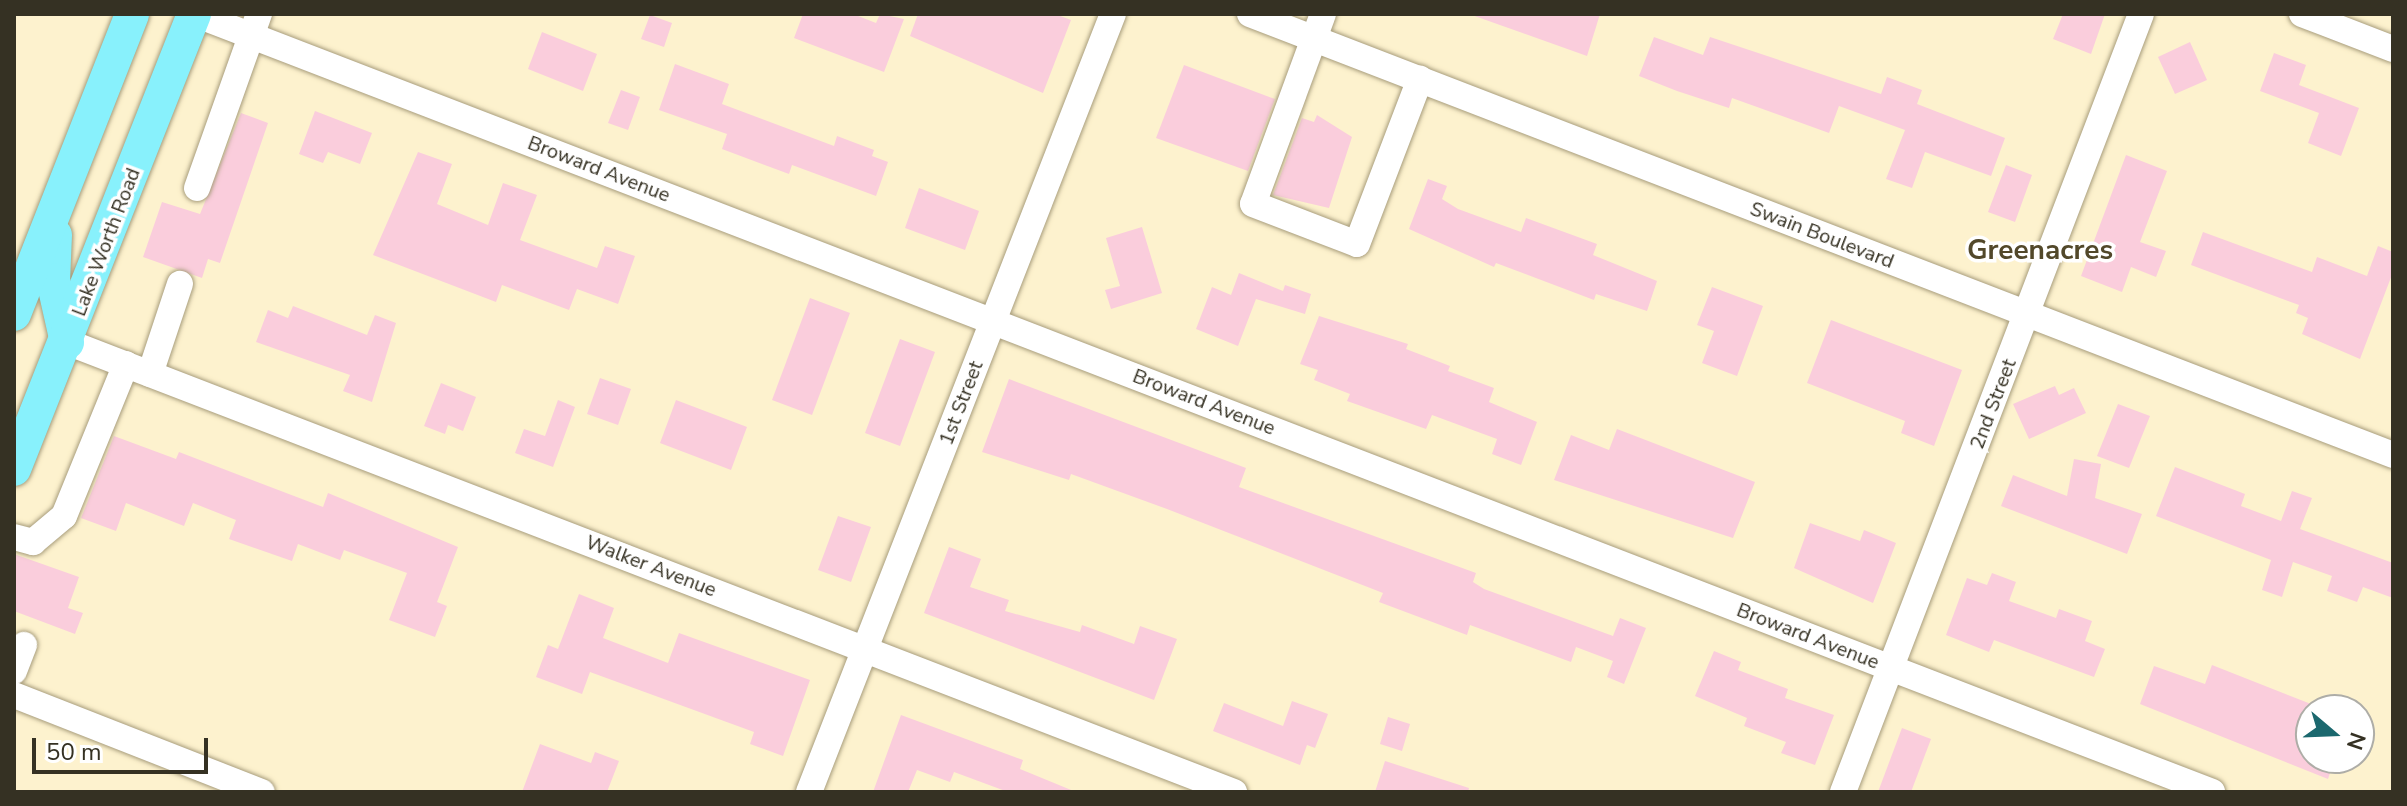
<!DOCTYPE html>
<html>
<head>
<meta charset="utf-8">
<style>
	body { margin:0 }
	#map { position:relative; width:2407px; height:806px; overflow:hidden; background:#fdf2ce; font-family:"Nunito Sans",sans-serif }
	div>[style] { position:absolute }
	.building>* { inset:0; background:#facddc }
	.roads { filter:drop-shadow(0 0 2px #a89d7c) drop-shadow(0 0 2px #a89d7c) }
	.minor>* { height:26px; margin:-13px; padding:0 13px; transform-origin:13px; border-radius:13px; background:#fff }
	.major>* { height:34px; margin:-17px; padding:0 17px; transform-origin:17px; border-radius:17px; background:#88f1fc }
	span { translate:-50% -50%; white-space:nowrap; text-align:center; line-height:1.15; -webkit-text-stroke:7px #fff; paint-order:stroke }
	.street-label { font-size:20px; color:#353123 }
	.district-label { font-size:28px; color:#52482a; font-weight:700 }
	.frame { position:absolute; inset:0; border:16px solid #353123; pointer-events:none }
	.north { position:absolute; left:2295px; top:694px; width:80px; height:80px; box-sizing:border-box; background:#fff; border:2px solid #aeada7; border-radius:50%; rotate:109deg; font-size:22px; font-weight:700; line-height:32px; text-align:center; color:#353123 }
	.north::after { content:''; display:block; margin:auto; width:28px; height:36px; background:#1b686e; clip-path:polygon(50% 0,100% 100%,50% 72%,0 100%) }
	.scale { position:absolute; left:32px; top:738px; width:176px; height:36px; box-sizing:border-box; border:4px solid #353123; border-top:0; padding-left:10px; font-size:24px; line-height:28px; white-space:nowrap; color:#353123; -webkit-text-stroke:6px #fff; paint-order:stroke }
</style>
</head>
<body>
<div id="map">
	<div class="building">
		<div style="clip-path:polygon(803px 14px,853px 14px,876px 23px,880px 14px,904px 19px,884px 72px,794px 38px)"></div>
		<div style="clip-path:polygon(918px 14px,1055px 14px,1071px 20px,1043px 93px,910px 36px)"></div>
		<div style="clip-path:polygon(1469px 14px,1600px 14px,1587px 56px)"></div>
		<div style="clip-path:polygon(2063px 14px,2105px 14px,2091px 54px,2053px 39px)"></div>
		<div style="clip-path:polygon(650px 15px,672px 23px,664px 47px,641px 39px)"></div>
		<div style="clip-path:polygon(542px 32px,597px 54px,583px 91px,528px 69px)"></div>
		<div style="clip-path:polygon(1654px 37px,1703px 55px,1710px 37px,1881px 94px,1887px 77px,1922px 90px,1917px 104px,2005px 138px,1991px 176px,1925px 152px,1912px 188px,1886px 179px,1905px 130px,1839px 106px,1829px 133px,1732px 98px,1729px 108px,1677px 91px,1639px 76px)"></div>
		<div style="clip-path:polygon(2190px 42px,2207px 80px,2175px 94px,2158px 57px)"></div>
		<div style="clip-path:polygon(2274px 53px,2306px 65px,2299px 85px,2359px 108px,2341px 156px,2308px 143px,2319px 113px,2260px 91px)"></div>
		<div style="clip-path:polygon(675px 64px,729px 84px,722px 104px,834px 146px,837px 136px,874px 150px,872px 156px,888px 162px,876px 196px,792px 165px,789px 174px,722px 149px,727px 134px,659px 110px)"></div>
		<div style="clip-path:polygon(1184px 65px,1275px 99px,1248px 171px,1156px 138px)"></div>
		<div style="clip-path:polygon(621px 90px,640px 97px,628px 130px,608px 123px)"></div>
		<div style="clip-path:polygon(315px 111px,372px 133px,360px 164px,328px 152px,323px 163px,299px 154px)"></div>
		<div style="clip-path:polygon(241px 113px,268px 123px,220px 263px,208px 259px,202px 278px,143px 257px,162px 202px,200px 214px)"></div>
		<div style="clip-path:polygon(1317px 115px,1352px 137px,1329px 208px,1273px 195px,1302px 118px,1314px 122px)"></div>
		<div style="clip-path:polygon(418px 152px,452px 164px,437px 204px,488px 225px,503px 183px,537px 195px,520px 240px,597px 268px,605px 246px,635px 256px,618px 304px,577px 289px,569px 310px,502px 285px,496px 302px,373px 255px)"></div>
		<div style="clip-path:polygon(2126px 155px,2167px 171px,2140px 242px,2166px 251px,2156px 277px,2131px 267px,2122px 292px,2081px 276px)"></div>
		<div style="clip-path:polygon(2006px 165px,2032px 175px,2015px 222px,1988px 212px)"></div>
		<div style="clip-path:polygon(1428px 179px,1447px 186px,1442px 199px,1458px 209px,1521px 232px,1526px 218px,1597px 244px,1593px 255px,1657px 281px,1647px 311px,1596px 294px,1594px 300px,1496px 263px,1494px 267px,1409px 229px)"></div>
		<div style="clip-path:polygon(919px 188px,979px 211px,965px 250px,905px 228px)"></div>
		<div style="clip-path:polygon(1142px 227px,1162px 293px,1111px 309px,1105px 290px,1120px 286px,1106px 238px)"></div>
		<div style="clip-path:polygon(2203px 232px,2312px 272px,2317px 257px,2367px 276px,2378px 246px,2393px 252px,2393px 272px,2360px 359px,2302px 334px,2308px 318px,2296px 313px,2299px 305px,2191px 265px)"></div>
		<div style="clip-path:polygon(1239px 273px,1283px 291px,1285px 285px,1311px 294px,1305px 314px,1256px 299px,1238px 346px,1196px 329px,1212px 287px,1231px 295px)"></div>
		<div style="clip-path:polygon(1712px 287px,1763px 306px,1737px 376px,1702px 363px,1714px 331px,1697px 325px)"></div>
		<div style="clip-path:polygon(810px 298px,850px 313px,812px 415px,772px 400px)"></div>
		<div style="clip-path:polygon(293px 306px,367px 335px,375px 315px,396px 323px,372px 402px,343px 391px,350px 375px,256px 342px,268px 310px,288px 318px)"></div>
		<div style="clip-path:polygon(1319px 316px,1408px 344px,1406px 349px,1450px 366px,1448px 371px,1494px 388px,1489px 402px,1537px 422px,1521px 465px,1492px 454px,1497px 439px,1432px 415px,1426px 429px,1347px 401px,1350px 394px,1314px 380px,1318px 370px,1300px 364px)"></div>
		<div style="clip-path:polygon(1831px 320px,1962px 370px,1934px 446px,1901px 433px,1905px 421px,1807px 383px)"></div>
		<div style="clip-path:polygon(900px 339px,935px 352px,900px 446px,865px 433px)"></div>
		<div style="clip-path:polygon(600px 378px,631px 389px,618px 425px,587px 414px)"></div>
		<div style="clip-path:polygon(1009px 379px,1246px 468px,1239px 487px,1476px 573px,1473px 582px,1484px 589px,1613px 636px,1620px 618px,1646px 628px,1624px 684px,1607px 677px,1613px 661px,1576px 647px,1571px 662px,1470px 625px,1467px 635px,1379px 602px,1383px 593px,1167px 509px,1071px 474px,1069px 480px,982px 452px)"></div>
		<div style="clip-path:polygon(441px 383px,476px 397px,463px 431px,448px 425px,445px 434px,424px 426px)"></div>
		<div style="clip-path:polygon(2055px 386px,2059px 395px,2074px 388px,2086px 413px,2029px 439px,2013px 404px)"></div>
		<div style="clip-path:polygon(558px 400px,575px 407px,553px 467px,515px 453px,524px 429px,545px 436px)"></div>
		<div style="clip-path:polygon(676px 400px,747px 427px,731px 470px,660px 443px)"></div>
		<div style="clip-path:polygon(2118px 404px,2150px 416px,2129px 468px,2097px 456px)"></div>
		<div style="clip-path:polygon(1617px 429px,1755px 482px,1733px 538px,1554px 480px,1571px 435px,1609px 450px)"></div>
		<div style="clip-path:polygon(114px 436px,176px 459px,179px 452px,323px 507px,328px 493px,458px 547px,437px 602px,447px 606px,435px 637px,389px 620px,407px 573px,344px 550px,340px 560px,298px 544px,292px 561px,229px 539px,236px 520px,193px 503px,184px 526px,126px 503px,116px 531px,81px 518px)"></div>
		<div style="clip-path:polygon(2074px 459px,2101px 464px,2095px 498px,2142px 514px,2127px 554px,2001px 506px,2013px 475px,2067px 496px)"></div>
		<div style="clip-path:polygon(2175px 467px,2245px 494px,2241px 506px,2281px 521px,2292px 491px,2312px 498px,2300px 529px,2393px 563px,2393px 598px,2363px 587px,2357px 602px,2327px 591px,2332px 576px,2293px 562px,2282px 597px,2262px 590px,2271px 560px,2156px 516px)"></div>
		<div style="clip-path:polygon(838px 516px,871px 527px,851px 582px,818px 570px)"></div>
		<div style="clip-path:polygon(1810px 523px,1860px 541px,1864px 530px,1896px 543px,1873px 603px,1794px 568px)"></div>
		<div style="clip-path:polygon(949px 547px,981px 559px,970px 587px,1009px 600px,1005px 611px,1080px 632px,1082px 625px,1134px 644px,1140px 626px,1177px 639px,1154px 700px,924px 613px)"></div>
		<div style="clip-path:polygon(14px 554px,79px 577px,68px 608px,83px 613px,75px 634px,14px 611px)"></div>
		<div style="clip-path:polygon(1992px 573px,2016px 582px,2009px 601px,2056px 618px,2059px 609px,2092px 621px,2085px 641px,2105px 649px,2094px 677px,1994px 640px,1989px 652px,1946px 635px,1967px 578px,1987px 585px)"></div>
		<div style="clip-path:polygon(579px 594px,614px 608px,603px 638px,668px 663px,679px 633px,810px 680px,783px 756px,750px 744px,754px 732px,590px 672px,582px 694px,536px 677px,548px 645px,558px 649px)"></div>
		<div style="clip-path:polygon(1714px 651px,1741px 662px,1738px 670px,1788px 689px,1785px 698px,1834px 715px,1815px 765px,1781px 753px,1786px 742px,1744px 726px,1747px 718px,1695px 696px)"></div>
		<div style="clip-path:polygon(2212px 665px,2311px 704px,2311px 758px,2335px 758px,2328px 779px,2140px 704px,2154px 666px,2205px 684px)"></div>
		<div style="clip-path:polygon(1292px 701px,1328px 714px,1315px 748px,1307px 745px,1300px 765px,1213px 731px,1224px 703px,1283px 726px)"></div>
		<div style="clip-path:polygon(901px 715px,1023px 760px,1020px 769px,1076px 792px,1008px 792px,954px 772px,950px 782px,917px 770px,908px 792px,873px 792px)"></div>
		<div style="clip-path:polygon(1388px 717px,1410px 724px,1402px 751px,1380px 744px)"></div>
		<div style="clip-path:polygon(1902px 728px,1931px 739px,1911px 792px,1878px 792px)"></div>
		<div style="clip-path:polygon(540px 744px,591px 763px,595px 752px,619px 761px,607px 792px,522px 792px)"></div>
		<div style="clip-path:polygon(1385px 761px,1469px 788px,1468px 792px,1375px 792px)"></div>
	</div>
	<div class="roads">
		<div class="minor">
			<div style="left:195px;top:14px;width:2162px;rotate:21.09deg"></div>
			<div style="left:1250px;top:14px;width:1225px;rotate:21.1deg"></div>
			<div style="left:1323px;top:14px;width:202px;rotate:110.2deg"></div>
			<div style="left:1253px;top:204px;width:111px;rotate:21deg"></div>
			<div style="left:1357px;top:244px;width:177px;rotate:-69.1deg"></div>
			<div style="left:2302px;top:14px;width:97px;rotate:21deg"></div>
			<div style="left:197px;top:188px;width:185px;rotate:-70.4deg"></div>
			<div style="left:67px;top:342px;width:1251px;rotate:21.09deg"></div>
			<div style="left:150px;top:374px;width:95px;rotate:-71.6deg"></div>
			<div style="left:14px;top:537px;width:20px;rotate:15deg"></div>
			<div style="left:33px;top:542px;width:40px;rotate:-40deg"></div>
			<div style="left:64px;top:516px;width:164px;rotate:-67.8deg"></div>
			<div style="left:14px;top:671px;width:28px;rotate:-69deg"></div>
			<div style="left:14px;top:695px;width:266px;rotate:21.4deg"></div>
			<div style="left:809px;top:792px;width:835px;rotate:-68.66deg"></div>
			<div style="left:1843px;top:792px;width:833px;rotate:-69.04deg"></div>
		</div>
		<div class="major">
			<div style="left:55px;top:235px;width:45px;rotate:92.5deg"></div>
			<div style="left:53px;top:280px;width:64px;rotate:77.3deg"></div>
			<div style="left:14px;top:314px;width:322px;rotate:-68.5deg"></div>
			<div style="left:14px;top:469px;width:489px;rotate:-68.4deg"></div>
		</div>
	</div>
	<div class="street-label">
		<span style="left:599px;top:169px;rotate:21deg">Broward Avenue</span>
		<span style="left:1822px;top:235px;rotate:21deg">Swain Boulevard</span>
		<span style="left:106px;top:242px;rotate:-69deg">Lake Worth Road</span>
		<span style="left:1204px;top:402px;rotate:21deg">Broward Avenue</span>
		<span style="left:961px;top:403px;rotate:-69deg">1st Street</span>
		<span style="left:1993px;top:404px;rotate:-69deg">2nd Street</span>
		<span style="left:651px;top:566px;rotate:21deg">Walker Avenue</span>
		<span style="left:1808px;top:636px;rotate:21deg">Broward Avenue</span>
	</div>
	<div class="district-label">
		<span style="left:2040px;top:250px">Greenacres</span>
	</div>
	<div class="frame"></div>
	<div class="north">N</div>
	<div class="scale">50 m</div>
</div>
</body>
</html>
